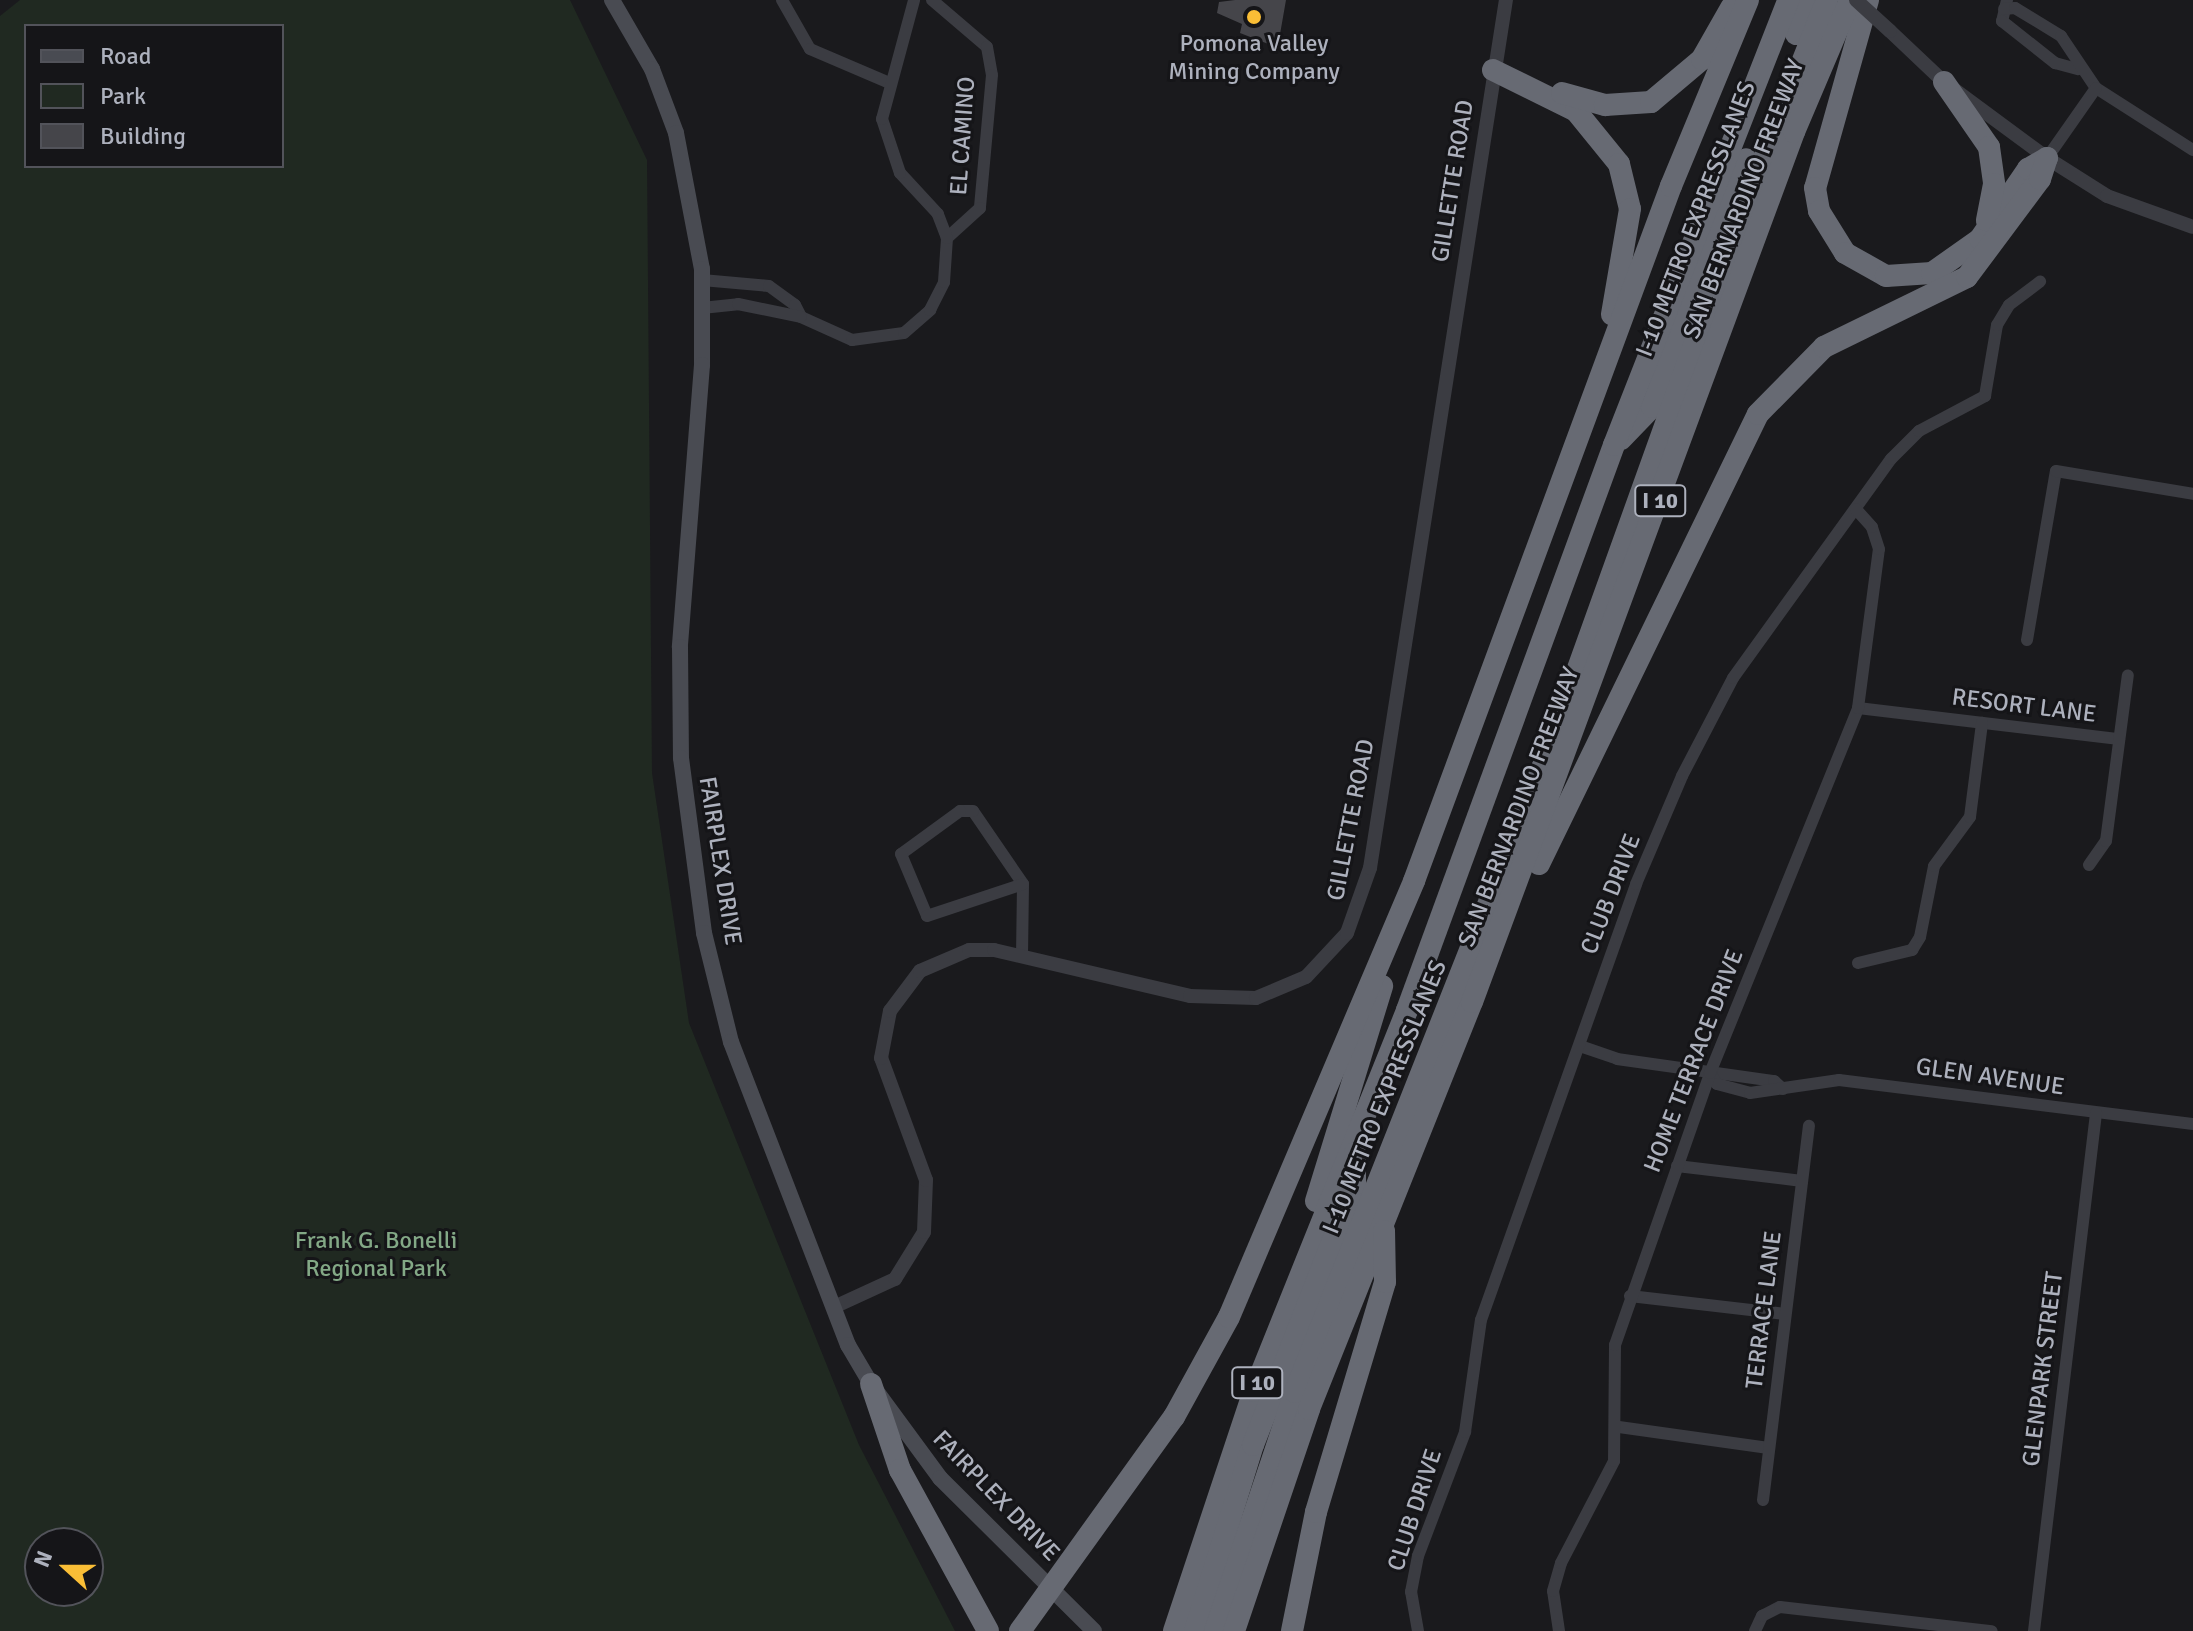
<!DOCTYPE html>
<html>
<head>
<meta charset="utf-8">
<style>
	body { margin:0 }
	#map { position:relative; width:2193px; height:1631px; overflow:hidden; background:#1a1a1d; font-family:Signika,sans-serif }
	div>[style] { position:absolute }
	.green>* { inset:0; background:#202921 }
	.building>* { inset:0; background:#45454a }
	.minor>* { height:12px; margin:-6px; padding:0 6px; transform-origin:6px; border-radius:6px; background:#3b3c42 }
	.tertiary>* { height:14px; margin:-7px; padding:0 7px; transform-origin:7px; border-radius:7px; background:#3b3c42 }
	.secondary>* { height:16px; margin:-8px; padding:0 8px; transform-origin:8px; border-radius:8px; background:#494b52 }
	.motorway>* { height:22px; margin:-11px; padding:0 11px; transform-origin:11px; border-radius:11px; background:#676a73 }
	.tertiary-bridge>* { height:14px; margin:-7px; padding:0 7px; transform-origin:7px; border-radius:7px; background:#3b3c42 }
	.dots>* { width:22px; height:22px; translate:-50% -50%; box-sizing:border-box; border:4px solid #151518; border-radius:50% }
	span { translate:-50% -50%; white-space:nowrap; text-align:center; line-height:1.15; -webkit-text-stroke:6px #151518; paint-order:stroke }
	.shield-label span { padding:2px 6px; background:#151518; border:2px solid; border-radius:6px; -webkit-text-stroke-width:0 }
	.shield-label { font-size:22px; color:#adb1bd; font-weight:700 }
	.poi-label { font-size:24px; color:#adb1bd }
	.street-label { font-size:24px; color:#adb1bd }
	.park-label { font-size:24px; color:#83a886 }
	.legend { position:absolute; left:24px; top:24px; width:260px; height:144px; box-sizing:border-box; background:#151518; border:2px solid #52535a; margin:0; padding:10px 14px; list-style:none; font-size:24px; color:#adb1bd }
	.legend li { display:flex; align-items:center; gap:16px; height:40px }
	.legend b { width:40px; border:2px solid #52535a }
	.north { position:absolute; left:24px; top:1527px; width:80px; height:80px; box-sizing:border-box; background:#151518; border:2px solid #52535a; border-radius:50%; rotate:291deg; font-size:22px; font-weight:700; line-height:32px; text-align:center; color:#adb1bd }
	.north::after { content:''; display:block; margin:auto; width:28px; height:36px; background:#fabe36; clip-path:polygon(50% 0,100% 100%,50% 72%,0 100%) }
</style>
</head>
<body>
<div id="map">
	<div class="green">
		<div style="clip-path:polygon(evenodd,20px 0,570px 0,647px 160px,652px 773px,689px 1023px,859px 1445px,955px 1631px,0 1631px,0 16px,20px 0,26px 26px,282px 26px,282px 166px,26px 166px,26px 26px,20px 0,40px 1543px,88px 1543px,88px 1591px,40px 1591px,40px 1543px)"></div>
	</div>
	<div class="building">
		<div style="clip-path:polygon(1235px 0,1286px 0,1279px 40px,1271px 45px,1240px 33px,1242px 24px,1217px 13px,1219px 2px)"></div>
	</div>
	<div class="minor">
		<div style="left:782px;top:0;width:56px;rotate:60.3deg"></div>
		<div style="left:810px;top:49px;width:84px;rotate:23.2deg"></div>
		<div style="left:932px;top:0;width:72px;rotate:40.5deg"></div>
		<div style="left:987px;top:47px;width:28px;rotate:80deg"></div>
		<div style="left:992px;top:75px;width:134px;rotate:95.2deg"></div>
		<div style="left:980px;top:208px;width:45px;rotate:137.7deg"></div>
		<div style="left:2007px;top:0;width:22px;rotate:103deg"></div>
		<div style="left:2002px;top:21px;width:68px;rotate:38.4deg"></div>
		<div style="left:2055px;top:63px;width:24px;rotate:15deg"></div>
		<div style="left:2004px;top:9px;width:11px;rotate:-5deg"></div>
		<div style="left:2015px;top:8px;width:54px;rotate:31.3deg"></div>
		<div style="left:2061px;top:36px;width:63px;rotate:56.1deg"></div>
		<div style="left:2096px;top:88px;width:115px;rotate:32.6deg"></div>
		<div style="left:2047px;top:158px;width:85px;rotate:-55deg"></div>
		<div style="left:702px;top:280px;width:67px;rotate:5.1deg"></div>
		<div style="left:769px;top:286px;width:32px;rotate:36deg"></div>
		<div style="left:795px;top:305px;width:13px;rotate:63deg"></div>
		<div style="left:801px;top:317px;width:56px;rotate:24.3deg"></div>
		<div style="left:852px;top:340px;width:52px;rotate:-7.7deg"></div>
		<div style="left:904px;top:333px;width:35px;rotate:-41deg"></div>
		<div style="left:930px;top:310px;width:31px;rotate:-63deg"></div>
		<div style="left:944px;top:282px;width:44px;rotate:-86.1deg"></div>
		<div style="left:947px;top:238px;width:26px;rotate:-111deg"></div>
		<div style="left:938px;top:214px;width:56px;rotate:-132.8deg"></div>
		<div style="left:900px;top:173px;width:57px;rotate:-108.4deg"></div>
		<div style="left:882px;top:119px;width:123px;rotate:-74.9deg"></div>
		<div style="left:702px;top:308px;width:36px;rotate:-6deg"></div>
		<div style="left:738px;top:304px;width:64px;rotate:11.7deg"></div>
		<div style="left:2027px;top:640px;width:171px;rotate:-80.3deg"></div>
		<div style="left:2056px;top:471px;width:139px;rotate:9.5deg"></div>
		<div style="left:1858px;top:708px;width:263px;rotate:6.8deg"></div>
		<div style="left:2089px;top:865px;width:29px;rotate:-55deg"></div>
		<div style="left:2106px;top:841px;width:167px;rotate:-82.5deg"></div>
		<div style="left:1022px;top:956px;width:72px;rotate:-89.2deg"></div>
		<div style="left:1023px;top:884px;width:88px;rotate:-124.4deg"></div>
		<div style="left:973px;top:811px;width:13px;rotate:180deg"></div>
		<div style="left:960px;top:811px;width:73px;rotate:143.9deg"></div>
		<div style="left:901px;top:854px;width:67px;rotate:67.2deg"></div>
		<div style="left:927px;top:916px;width:101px;rotate:-18.4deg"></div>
		<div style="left:1858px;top:963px;width:56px;rotate:-13.5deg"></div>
		<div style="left:1912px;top:950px;width:15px;rotate:-58deg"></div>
		<div style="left:1920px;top:937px;width:72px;rotate:-78.8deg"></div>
		<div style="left:1934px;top:866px;width:61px;rotate:-53.7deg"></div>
		<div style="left:1970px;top:817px;width:95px;rotate:-82.7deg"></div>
		<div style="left:1580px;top:1046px;width:39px;rotate:19deg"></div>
		<div style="left:1617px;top:1059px;width:159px;rotate:8deg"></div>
		<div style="left:1774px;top:1081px;width:12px;rotate:42deg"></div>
		<div style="left:1710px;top:1073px;width:13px;rotate:58deg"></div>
		<div style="left:1717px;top:1084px;width:34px;rotate:15deg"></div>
		<div style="left:1750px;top:1093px;width:90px;rotate:-8.3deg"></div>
		<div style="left:1839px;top:1080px;width:357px;rotate:7.1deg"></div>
		<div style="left:1677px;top:1166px;width:126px;rotate:6.8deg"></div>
		<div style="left:1630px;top:1296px;width:156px;rotate:6.6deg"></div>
		<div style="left:1619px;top:1427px;width:151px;rotate:8deg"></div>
		<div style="left:1763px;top:1500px;width:377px;rotate:-83deg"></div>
		<div style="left:1418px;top:1631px;width:40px;rotate:-100deg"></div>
		<div style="left:1411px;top:1592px;width:37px;rotate:-79deg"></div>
		<div style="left:1418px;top:1556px;width:133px;rotate:-69.2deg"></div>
		<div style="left:1465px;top:1432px;width:113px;rotate:-81.9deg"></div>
		<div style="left:1481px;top:1320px;width:463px;rotate:-70.4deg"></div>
		<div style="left:1636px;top:884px;width:117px;rotate:-66.9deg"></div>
		<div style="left:1682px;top:776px;width:110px;rotate:-62.5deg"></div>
		<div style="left:1733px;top:678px;width:270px;rotate:-54.2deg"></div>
		<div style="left:1891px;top:459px;width:40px;rotate:-45deg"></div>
		<div style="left:1919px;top:431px;width:75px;rotate:-27.9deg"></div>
		<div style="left:1985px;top:396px;width:72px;rotate:-80.4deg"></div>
		<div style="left:1997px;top:325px;width:23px;rotate:-59deg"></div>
		<div style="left:2009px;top:305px;width:39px;rotate:-37deg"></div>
		<div style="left:1559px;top:1631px;width:40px;rotate:-98.5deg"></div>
		<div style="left:1553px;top:1591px;width:29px;rotate:-74deg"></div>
		<div style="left:1561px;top:1563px;width:115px;rotate:-62.5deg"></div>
		<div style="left:1614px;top:1461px;width:116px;rotate:-89.5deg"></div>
		<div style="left:1615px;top:1345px;width:288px;rotate:-70.7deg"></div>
		<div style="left:1710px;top:1073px;width:394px;rotate:-67.9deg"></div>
		<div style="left:1858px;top:708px;width:160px;rotate:-82.5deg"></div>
		<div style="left:1879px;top:549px;width:23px;rotate:-108deg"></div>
		<div style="left:1872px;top:527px;width:24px;rotate:-132deg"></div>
		<div style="left:1755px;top:1631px;width:17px;rotate:-65deg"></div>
		<div style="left:1762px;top:1616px;width:20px;rotate:-27deg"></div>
		<div style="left:1780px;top:1607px;width:213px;rotate:6.5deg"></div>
		<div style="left:2034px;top:1631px;width:522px;rotate:-83.17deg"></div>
	</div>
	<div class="tertiary">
		<div style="left:1890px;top:31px;width:74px;rotate:43.4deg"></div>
		<div style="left:1944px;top:82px;width:128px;rotate:36.4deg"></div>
		<div style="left:2047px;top:158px;width:71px;rotate:32.3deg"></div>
		<div style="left:2107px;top:196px;width:91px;rotate:19.8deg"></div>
		<div style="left:834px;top:1307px;width:67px;rotate:-24.7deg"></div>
		<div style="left:895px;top:1279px;width:55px;rotate:-58.3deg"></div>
		<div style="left:924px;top:1232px;width:52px;rotate:-87.8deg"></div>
		<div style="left:926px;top:1180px;width:130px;rotate:-110.2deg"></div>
		<div style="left:881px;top:1058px;width:48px;rotate:-79.2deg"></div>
		<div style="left:890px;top:1011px;width:50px;rotate:-53.1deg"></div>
		<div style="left:920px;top:971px;width:53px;rotate:-23.2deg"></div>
		<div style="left:969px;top:950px;width:25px"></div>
		<div style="left:994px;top:950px;width:201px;rotate:13.2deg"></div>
		<div style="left:1190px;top:996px;width:66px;rotate:1.7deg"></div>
		<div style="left:1256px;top:998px;width:54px;rotate:-22.8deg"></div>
		<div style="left:1306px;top:977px;width:60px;rotate:-47deg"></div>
		<div style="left:1347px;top:933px;width:69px;rotate:-70.5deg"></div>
		<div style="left:1370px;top:868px;width:879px;rotate:-81.1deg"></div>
	</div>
	<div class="secondary">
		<div style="left:612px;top:0;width:80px;rotate:59.9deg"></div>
		<div style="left:652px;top:69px;width:68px;rotate:69.4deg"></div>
		<div style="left:676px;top:133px;width:138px;rotate:79.2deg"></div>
		<div style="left:702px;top:269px;width:96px;rotate:90deg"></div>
		<div style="left:702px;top:365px;width:283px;rotate:94.5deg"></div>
		<div style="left:680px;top:647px;width:111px;rotate:89.5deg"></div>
		<div style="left:681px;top:758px;width:177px;rotate:82.5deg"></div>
		<div style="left:704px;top:933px;width:112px;rotate:76.1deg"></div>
		<div style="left:731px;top:1042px;width:325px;rotate:68.9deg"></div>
		<div style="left:848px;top:1345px;width:45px;rotate:59.5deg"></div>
		<div style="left:871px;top:1384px;width:117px;rotate:53.7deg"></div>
		<div style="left:940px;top:1478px;width:217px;rotate:44.8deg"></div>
	</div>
	<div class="motorway">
		<div style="left:1868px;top:0;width:195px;rotate:105.7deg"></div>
		<div style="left:1815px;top:188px;width:23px;rotate:80deg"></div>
		<div style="left:1819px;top:211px;width:49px;rotate:58.2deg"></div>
		<div style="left:1845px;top:253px;width:47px;rotate:29.3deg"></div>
		<div style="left:1886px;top:276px;width:46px;rotate:-3.7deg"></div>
		<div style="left:1932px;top:273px;width:59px;rotate:-35.3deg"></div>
		<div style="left:1980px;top:239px;width:85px;rotate:-55.6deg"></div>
		<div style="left:2028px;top:169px;width:22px;rotate:-30deg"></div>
		<div style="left:1796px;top:34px;width:37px;rotate:-68deg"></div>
		<div style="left:1493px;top:70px;width:93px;rotate:26.3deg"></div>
		<div style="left:1576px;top:111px;width:68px;rotate:50.9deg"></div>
		<div style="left:1619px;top:164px;width:46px;rotate:76.3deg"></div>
		<div style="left:1630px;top:209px;width:107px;rotate:99.7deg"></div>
		<div style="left:1944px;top:82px;width:79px;rotate:55.3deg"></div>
		<div style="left:1989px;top:147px;width:37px;rotate:82deg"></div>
		<div style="left:1994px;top:184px;width:37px;rotate:101deg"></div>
		<div style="left:1562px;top:93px;width:45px;rotate:15.6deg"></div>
		<div style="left:1605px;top:105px;width:46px;rotate:-3.7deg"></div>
		<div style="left:1651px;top:102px;width:67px;rotate:-40.1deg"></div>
		<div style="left:1702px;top:59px;width:59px;rotate:-60.4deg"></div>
		<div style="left:1621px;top:439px;width:45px;rotate:-45.9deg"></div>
		<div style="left:1652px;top:407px;width:265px;rotate:-69.2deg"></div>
		<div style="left:1539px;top:864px;width:500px;rotate:-64.05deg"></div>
		<div style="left:1758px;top:414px;width:94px;rotate:-45.4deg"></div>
		<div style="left:1824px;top:347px;width:159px;rotate:-26.1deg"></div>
		<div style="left:1967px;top:277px;width:122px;rotate:-53.3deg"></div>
		<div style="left:2040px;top:179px;width:22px;rotate:-72deg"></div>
		<div style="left:1316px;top:1201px;width:225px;rotate:-72.9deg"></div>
		<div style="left:871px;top:1384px;width:91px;rotate:71.4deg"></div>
		<div style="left:900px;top:1470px;width:183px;rotate:61.3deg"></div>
		<div style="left:1020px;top:1631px;width:264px;rotate:-54.3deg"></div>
		<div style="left:1174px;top:1417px;width:114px;rotate:-61.2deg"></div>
		<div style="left:1229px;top:1317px;width:474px;rotate:-67deg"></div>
		<div style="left:1414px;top:881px;width:741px;rotate:-69.71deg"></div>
		<div style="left:1671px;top:186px;width:201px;rotate:-67.5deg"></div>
		<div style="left:1174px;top:1631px;width:253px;rotate:-71.6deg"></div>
		<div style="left:1254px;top:1391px;width:411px;rotate:-68.1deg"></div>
		<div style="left:1407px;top:1010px;width:602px;rotate:-69.88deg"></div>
		<div style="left:1614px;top:445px;width:478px;rotate:-68.6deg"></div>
		<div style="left:1195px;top:1631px;width:195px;rotate:-72.7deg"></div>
		<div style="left:1253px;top:1445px;width:280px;rotate:-68.7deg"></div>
		<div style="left:1355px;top:1184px;width:31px;rotate:-90deg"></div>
		<div style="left:1215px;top:1631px;width:252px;rotate:-71.5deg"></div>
		<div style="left:1295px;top:1392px;width:673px;rotate:-68.39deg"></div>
		<div style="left:1543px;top:766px;width:568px;rotate:-70.26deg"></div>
		<div style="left:1735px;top:231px;width:249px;rotate:-68.3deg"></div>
		<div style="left:1234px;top:1631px;width:234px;rotate:-71.3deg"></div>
		<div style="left:1309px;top:1409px;width:438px;rotate:-68.2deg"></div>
		<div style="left:1472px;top:1002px;width:928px;rotate:-69.69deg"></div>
		<div style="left:1794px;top:132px;width:143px;rotate:-67deg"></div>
		<div style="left:1292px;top:1631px;width:121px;rotate:-78.6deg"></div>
		<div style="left:1316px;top:1512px;width:240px;rotate:-73.3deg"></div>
		<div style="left:1385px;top:1282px;width:51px;rotate:-91.1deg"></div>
	</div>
	<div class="tertiary-bridge">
		<div style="left:1856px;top:0;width:46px;rotate:42.4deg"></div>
	</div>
	<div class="dots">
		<div style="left:1254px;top:17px;background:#fabe36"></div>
	</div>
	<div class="shield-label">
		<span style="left:1660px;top:501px">I 10</span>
		<span style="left:1257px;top:1383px">I 10</span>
	</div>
	<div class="poi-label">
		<span style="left:1254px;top:58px">Pomona Valley<br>Mining Company</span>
	</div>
	<div class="street-label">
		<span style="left:963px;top:136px;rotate:-86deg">EL CAMINO</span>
		<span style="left:1453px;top:181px;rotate:-81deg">GILLETTE ROAD</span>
		<span style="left:1744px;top:199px;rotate:-69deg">SAN BERNARDINO FREEWAY</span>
		<span style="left:1696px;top:219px;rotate:-69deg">I-10 METRO EXPRESSLANES</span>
		<span style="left:2024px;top:706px;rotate:7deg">RESORT LANE</span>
		<span style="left:1519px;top:807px;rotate:-69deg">SAN BERNARDINO FREEWAY</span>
		<span style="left:1351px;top:820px;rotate:-79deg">GILLETTE ROAD</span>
		<span style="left:720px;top:861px;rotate:81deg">FAIRPLEX DRIVE</span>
		<span style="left:1611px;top:894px;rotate:-69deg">CLUB DRIVE</span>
		<span style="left:1694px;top:1061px;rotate:-69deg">HOME TERRACE DRIVE</span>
		<span style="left:1990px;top:1077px;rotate:8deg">GLEN AVENUE</span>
		<span style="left:1385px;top:1097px;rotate:-68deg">I-10 METRO EXPRESSLANES</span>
		<span style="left:1764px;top:1310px;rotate:-83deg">TERRACE LANE</span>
		<span style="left:2043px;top:1369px;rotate:-83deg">GLENPARK STREET</span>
		<span style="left:996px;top:1496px;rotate:46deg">FAIRPLEX DRIVE</span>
		<span style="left:1415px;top:1510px;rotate:-72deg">CLUB DRIVE</span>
	</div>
	<div class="park-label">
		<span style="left:376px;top:1255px">Frank G. Bonelli<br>Regional Park</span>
	</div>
	<ul class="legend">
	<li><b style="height:10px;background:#494b52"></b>Road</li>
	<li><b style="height:22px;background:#202921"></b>Park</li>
	<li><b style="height:22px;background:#45454a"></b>Building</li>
	</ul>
	<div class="north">N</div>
</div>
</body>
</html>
